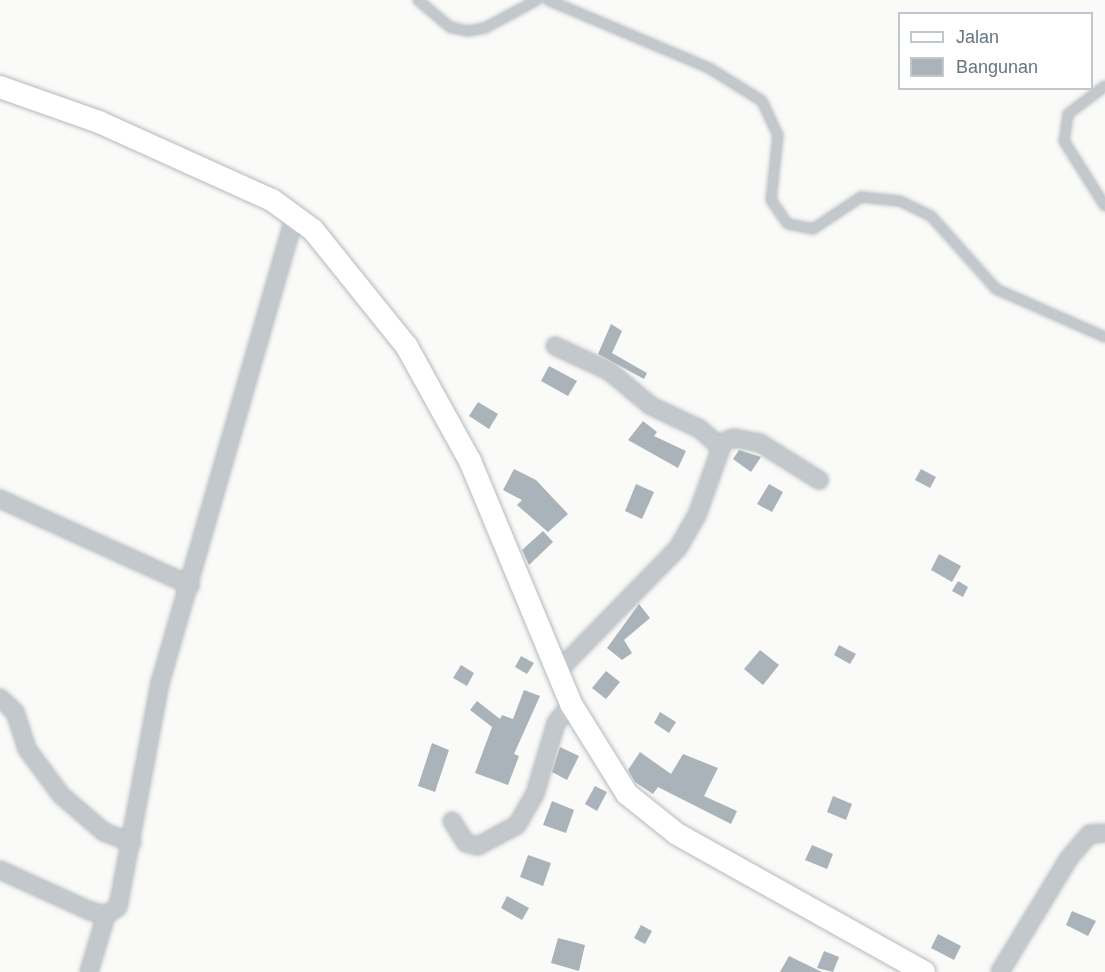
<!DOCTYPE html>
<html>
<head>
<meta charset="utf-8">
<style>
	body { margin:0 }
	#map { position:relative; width:1105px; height:972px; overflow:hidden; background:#fafaf8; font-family:Arial,sans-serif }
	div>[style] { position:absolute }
	.building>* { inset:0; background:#aab3b9 }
	.roads { filter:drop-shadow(0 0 2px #b3babf) drop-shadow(0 0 2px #b3babf) }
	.lane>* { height:8px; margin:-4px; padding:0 4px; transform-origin:4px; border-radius:4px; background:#c3c8cc }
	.street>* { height:16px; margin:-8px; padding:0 8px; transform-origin:8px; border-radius:8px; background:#c3c8cc }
	.secondary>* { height:22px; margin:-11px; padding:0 11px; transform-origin:11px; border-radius:11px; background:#fff }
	span { translate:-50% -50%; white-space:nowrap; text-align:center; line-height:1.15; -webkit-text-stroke:6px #fff; paint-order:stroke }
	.legend { position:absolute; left:898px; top:12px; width:195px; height:78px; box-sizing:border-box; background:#fff; border:2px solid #c1c8cd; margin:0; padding:8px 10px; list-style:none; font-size:18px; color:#657683 }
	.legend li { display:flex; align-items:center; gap:12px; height:30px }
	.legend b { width:30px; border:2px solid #c1c8cd }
</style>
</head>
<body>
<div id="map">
	<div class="building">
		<div style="clip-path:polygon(611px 324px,622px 331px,612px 353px,647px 373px,644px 379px,598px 354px)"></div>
		<div style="clip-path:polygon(549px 366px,577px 381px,568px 396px,541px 381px)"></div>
		<div style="clip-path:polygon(478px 402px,498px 414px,489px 429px,469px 416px)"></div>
		<div style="clip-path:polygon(643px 421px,657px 432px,654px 436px,686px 451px,678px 468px,628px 440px)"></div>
		<div style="clip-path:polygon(739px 450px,761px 457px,751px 472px,733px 459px)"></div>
		<div style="clip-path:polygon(514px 469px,536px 480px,568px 514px,548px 532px,517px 505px,522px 500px,503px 490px)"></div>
		<div style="clip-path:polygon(921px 469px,936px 477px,930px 488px,915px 480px)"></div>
		<div style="clip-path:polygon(636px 484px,654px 492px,642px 519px,625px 511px)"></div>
		<div style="clip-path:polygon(769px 484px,783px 492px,772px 512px,757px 504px)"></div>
		<div style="clip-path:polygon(543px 531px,553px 542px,529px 565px,522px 550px)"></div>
		<div style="clip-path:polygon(939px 554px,961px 566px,952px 582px,931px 570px)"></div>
		<div style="clip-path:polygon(958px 581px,968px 587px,963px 597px,952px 591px)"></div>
		<div style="clip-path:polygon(639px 604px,650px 618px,624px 640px,632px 653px,622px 660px,607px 648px)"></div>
		<div style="clip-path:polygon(839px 645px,856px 654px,850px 664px,834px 655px)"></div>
		<div style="clip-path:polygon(760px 650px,779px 665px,763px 685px,744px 669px)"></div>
		<div style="clip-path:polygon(521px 656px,534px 663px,527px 674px,515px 667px)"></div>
		<div style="clip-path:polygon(461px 665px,474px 673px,467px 686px,453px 678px)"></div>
		<div style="clip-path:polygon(606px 671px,620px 682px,606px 699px,592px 688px)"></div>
		<div style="clip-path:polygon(524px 690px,540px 696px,514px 754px,519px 756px,508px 785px,475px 773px,492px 727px,470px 710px,477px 701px,500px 719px,502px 715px,513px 719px)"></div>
		<div style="clip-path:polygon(660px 712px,676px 722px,669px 733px,654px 723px)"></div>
		<div style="clip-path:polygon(432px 743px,449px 750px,435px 792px,418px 786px)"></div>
		<div style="clip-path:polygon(560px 747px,579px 756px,567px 780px,552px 772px)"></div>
		<div style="clip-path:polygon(640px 752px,671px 774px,683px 754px,718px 768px,704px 796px,737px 811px,731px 824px,658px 787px,653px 794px,635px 782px,628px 770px)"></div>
		<div style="clip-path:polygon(595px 786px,607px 792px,597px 811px,585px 804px)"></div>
		<div style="clip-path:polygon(833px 796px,852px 804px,846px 820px,827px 812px)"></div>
		<div style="clip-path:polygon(552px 801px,574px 810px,566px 833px,543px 825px)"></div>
		<div style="clip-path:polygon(812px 845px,833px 854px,827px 869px,805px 860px)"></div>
		<div style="clip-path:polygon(528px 855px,551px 863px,543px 886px,520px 877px)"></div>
		<div style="clip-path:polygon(507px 896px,529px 908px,522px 920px,501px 908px)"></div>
		<div style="clip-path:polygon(1072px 911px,1096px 921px,1088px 936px,1066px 925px)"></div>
		<div style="clip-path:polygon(641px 925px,652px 931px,645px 944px,634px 938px)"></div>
		<div style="clip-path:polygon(938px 934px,961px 946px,954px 960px,931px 948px)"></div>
		<div style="clip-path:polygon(558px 938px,585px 945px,579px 971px,551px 963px)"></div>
		<div style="clip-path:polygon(824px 951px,839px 957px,833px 972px,817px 968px)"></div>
		<div style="clip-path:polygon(789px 956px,822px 972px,780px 972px)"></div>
	</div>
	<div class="roads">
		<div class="lane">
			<div style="left:418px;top:0;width:42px;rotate:40.2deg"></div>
			<div style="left:450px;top:27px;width:18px;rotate:13deg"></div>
			<div style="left:468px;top:31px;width:17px;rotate:-10deg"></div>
			<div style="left:485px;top:28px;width:59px;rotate:-28.3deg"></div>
			<div style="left:548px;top:0;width:175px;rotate:22.9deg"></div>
			<div style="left:709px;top:68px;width:62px;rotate:31.9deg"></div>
			<div style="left:762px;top:101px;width:38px;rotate:65deg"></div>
			<div style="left:778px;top:135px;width:65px;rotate:96.1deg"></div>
			<div style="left:771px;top:200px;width:29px;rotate:55deg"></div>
			<div style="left:788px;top:224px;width:25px;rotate:11deg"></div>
			<div style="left:813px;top:229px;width:58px;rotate:-33.7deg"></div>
			<div style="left:861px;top:197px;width:39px;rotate:6deg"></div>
			<div style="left:900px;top:201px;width:34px;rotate:26deg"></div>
			<div style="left:931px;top:216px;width:98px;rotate:48.3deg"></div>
			<div style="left:996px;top:289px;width:119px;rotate:23.8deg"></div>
			<div style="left:1105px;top:86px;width:46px;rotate:142.9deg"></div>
			<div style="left:1068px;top:114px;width:27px;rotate:98deg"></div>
			<div style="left:1064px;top:141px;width:77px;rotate:57.8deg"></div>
		</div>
		<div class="street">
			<div style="left:555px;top:346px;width:60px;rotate:24.8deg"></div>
			<div style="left:609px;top:371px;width:55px;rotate:39.8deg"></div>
			<div style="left:651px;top:406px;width:54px;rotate:25.1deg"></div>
			<div style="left:700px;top:429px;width:28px;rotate:42deg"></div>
			<div style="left:721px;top:448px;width:71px;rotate:109.7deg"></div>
			<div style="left:697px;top:515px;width:38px;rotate:120deg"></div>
			<div style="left:678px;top:548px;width:172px;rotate:134.3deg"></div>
			<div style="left:720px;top:443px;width:15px;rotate:-20deg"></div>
			<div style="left:734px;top:438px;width:26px;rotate:11deg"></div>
			<div style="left:760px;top:443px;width:70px;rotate:32.1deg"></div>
			<div style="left:0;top:499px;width:209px;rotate:24.4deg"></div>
			<div style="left:0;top:698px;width:21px;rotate:43deg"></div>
			<div style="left:15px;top:712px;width:39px;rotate:72deg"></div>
			<div style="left:27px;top:749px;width:57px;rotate:53.5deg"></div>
			<div style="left:61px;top:795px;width:57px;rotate:40.7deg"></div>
			<div style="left:104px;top:832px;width:30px;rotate:21deg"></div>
			<div style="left:452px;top:821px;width:26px;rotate:58deg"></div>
			<div style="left:466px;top:843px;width:12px;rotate:14deg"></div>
			<div style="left:478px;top:846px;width:44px;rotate:-28.3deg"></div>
			<div style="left:517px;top:825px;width:36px;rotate:-60deg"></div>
			<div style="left:535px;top:794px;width:74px;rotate:-73.5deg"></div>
			<div style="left:556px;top:723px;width:24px;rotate:-52deg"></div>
			<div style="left:0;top:870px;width:99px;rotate:24.5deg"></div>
			<div style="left:90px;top:911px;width:16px;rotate:14deg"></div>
			<div style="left:106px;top:915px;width:14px;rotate:-34deg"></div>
			<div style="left:118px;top:907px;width:228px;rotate:-79.4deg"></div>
			<div style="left:160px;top:683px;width:488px;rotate:-73.9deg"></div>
			<div style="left:89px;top:972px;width:59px;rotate:-73.4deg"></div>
			<div style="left:1000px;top:972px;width:133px;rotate:-58.8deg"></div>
			<div style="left:1069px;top:858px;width:32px;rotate:-49deg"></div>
			<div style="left:1090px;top:834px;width:15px;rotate:-4deg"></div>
		</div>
		<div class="secondary">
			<div style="left:0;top:87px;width:105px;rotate:19.5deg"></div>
			<div style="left:99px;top:122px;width:190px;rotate:24.3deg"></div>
			<div style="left:272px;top:200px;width:51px;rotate:36.2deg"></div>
			<div style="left:313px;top:230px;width:150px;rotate:51.2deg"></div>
			<div style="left:407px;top:347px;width:130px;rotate:61.1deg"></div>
			<div style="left:470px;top:461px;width:263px;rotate:67.4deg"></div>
			<div style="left:571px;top:704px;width:106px;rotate:58.1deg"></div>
			<div style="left:627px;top:794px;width:64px;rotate:38.7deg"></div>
			<div style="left:677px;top:834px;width:283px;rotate:29.2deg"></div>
		</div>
	</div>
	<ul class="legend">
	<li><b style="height:8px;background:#fff"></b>Jalan</li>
	<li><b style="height:16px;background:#aab3b9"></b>Bangunan</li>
	</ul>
</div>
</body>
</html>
